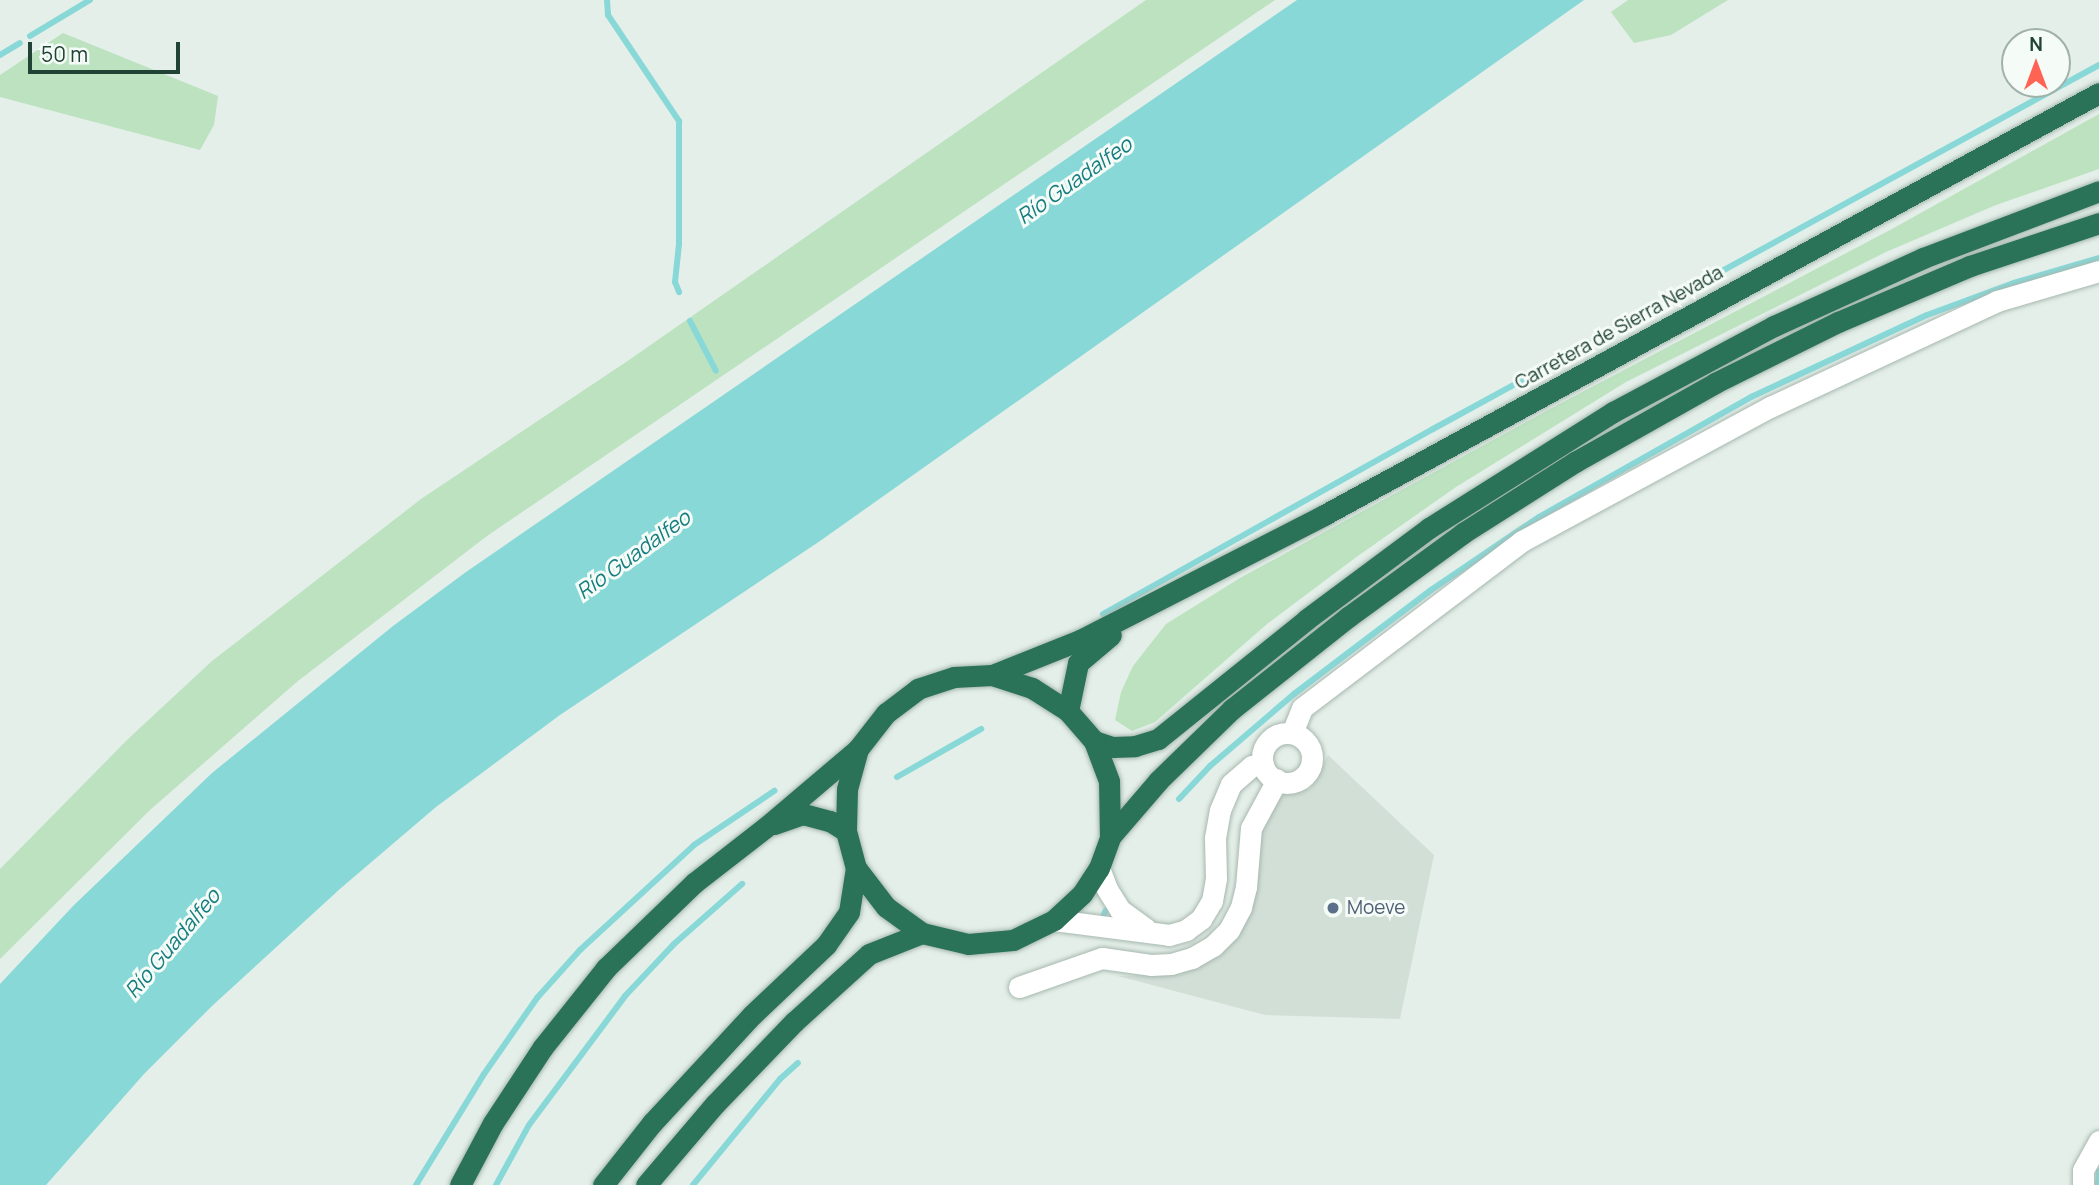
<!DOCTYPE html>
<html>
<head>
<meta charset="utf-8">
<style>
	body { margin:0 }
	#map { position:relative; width:2099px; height:1185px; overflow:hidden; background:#e4efe9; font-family:Manrope,sans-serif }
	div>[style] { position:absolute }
	.built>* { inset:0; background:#d2dfd7 }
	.green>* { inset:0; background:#bce2c0 }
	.water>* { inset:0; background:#88d8d8 }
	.stream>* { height:6px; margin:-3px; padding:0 3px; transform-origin:3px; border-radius:3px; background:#88d8d8 }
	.roads { filter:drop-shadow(0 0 2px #a6b8af) drop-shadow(0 0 2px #a6b8af) }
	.street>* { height:21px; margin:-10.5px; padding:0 10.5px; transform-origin:10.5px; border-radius:10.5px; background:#fff }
	.street>.ring { margin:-10.5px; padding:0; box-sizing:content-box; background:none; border:21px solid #fff; border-radius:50% }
	.highway>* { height:21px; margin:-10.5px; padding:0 10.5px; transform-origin:10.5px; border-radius:10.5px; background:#2a7258 }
	.dots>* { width:19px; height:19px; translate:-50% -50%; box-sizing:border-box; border:4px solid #f5fbf7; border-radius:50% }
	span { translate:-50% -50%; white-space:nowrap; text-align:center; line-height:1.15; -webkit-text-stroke:6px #f5fbf7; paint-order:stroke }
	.street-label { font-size:19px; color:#214335 }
	.service-label { font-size:19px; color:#4e5e75 }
	.left { translate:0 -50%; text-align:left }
	.water-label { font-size:21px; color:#157d7f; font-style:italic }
	.north { position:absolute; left:2001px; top:28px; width:70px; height:70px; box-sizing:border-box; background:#f5fbf7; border:2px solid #a0b1a9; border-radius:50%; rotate:0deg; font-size:19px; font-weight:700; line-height:28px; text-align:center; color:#214335 }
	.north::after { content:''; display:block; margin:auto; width:24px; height:32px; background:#fe6354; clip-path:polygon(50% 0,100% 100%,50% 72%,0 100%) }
	.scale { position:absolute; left:28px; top:42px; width:152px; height:32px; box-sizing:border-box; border:4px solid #214335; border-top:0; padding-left:9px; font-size:21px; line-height:24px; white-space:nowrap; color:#214335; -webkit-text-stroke:5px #f5fbf7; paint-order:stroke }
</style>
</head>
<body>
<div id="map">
	<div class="built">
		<div style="clip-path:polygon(1328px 755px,1434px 855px,1400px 1019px,1265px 1015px,1118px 976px,1181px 974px,1236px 935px,1256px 843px,1275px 793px,1310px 789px)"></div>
	</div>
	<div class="green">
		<div style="clip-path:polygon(1146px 0,1275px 0,487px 536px,298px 681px,150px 810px,0 959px,0 869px,128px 739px,212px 661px,421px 499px,629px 360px)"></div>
		<div style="clip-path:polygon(1628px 0,1728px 0,1671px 35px,1634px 43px,1611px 12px)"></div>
		<div style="clip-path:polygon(63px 33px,218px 96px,214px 125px,200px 150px,0 97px,0 75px)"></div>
		<div style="clip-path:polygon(2099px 114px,2099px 169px,1996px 205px,1886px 252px,1626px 382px,1456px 487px,1355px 558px,1267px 624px,1155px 722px,1132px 731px,1115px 720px,1121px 692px,1133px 666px,1166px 624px,1240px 578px,1546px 411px,1890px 230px)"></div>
	</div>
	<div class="water">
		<div style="clip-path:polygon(1297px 0,1584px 0,820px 541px,560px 715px,436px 807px,341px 888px,212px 1006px,144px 1074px,46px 1185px,0 1185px,0 984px,73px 906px,212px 773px,393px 626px,466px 572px)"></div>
	</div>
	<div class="stream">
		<div style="left:607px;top:0;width:15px;rotate:86deg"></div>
		<div style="left:608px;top:15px;width:128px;rotate:56.2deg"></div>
		<div style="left:679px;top:121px;width:123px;rotate:90deg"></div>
		<div style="left:679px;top:244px;width:38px;rotate:96deg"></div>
		<div style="left:675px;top:282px;width:11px;rotate:68deg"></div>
		<div style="left:30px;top:36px;width:70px;rotate:-31deg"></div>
		<div style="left:0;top:55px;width:23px;rotate:-31deg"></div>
		<div style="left:690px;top:321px;width:56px;rotate:62.5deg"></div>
		<div style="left:1103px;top:614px;width:378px;rotate:-29.3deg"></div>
		<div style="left:1433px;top:429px;width:759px;rotate:-28.66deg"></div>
		<div style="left:897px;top:777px;width:97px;rotate:-29.7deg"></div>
		<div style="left:1179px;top:799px;width:45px;rotate:-46.8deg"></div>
		<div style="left:1210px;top:766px;width:111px;rotate:-40.6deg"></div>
		<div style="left:1294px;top:694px;width:172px;rotate:-37.2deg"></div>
		<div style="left:1431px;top:590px;width:130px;rotate:-34.1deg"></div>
		<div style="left:1539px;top:517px;width:244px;rotate:-29.5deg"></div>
		<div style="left:1751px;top:397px;width:194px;rotate:-25deg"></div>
		<div style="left:1927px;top:315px;width:93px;rotate:-20.2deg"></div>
		<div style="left:2014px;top:283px;width:89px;rotate:-16.4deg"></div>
		<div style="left:1104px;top:914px;width:4px;rotate:-63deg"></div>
		<div style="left:416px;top:1185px;width:130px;rotate:-58.5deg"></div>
		<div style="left:484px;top:1074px;width:93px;rotate:-55.1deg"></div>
		<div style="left:537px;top:998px;width:64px;rotate:-48.1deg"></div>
		<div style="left:580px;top:950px;width:155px;rotate:-42.6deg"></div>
		<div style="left:694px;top:845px;width:97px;rotate:-34deg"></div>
		<div style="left:496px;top:1185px;width:68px;rotate:-61.2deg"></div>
		<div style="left:529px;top:1125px;width:161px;rotate:-53.3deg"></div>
		<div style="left:625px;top:996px;width:71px;rotate:-46.7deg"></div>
		<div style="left:674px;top:944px;width:91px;rotate:-41.4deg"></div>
		<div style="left:693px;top:1185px;width:137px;rotate:-50.6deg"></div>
		<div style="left:780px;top:1079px;width:24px;rotate:-42deg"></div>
		<div style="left:2098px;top:1185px;width:14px;rotate:-86deg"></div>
	</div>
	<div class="roads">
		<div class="street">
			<div style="left:1292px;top:733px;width:27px;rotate:-68deg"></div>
			<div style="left:1302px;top:708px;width:276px;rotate:-37.2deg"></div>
			<div style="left:1522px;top:541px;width:282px;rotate:-28.4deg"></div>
			<div style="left:1770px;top:407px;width:251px;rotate:-25deg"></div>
			<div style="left:1997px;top:301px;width:106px;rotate:-16.4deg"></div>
			<div class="ring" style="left:1262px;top:733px;width:29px;height:29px"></div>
			<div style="left:1099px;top:868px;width:22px;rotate:69deg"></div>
			<div style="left:1107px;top:889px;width:25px;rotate:58deg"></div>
			<div style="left:1120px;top:910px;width:32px;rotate:36deg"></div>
			<div style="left:1054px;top:920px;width:116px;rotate:7.4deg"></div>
			<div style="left:1169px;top:935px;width:18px;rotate:-16deg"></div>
			<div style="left:1186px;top:930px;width:19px;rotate:-36deg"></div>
			<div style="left:1201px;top:919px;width:21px;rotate:-59deg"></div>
			<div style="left:1212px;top:901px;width:22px;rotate:-80deg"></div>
			<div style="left:1216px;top:879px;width:41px;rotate:-91.4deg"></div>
			<div style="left:1215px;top:838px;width:28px;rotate:-80deg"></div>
			<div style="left:1220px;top:810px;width:28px;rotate:-67deg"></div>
			<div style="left:1231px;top:784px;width:28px;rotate:-41deg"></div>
			<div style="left:1252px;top:766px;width:11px;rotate:-10deg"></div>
			<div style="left:1019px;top:987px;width:88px;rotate:-19.3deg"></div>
			<div style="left:1102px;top:958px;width:49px;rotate:8.1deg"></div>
			<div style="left:1151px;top:965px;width:20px;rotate:-3deg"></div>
			<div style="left:1171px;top:964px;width:22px;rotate:-16deg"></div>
			<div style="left:1192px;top:958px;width:24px;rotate:-30deg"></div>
			<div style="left:1213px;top:946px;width:23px;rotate:-45deg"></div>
			<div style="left:1229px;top:930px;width:26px;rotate:-62deg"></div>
			<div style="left:1241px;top:907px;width:21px;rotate:-76deg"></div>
			<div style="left:1246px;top:887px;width:59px;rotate:-85.2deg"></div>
			<div style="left:1251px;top:828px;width:55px;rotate:-61.6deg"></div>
			<div style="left:2083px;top:1185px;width:15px;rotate:-90deg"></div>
			<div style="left:2083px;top:1170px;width:33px;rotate:-61deg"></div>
		</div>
		<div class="highway">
			<div style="left:992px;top:675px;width:95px;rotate:-21.7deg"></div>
			<div style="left:1080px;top:640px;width:274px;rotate:-27.1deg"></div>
			<div style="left:1324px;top:515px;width:882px;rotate:-28.57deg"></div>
			<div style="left:1068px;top:711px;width:49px;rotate:-78.2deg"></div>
			<div style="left:1078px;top:663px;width:43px;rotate:-40.3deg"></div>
			<div style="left:1094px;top:741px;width:19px;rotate:18deg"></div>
			<div style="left:1112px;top:747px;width:23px;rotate:-2deg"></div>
			<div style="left:1135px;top:746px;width:24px;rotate:-17deg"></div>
			<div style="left:1158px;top:739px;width:191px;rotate:-38.8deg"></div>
			<div style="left:1307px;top:619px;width:152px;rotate:-36.7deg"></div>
			<div style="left:1429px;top:528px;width:218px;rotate:-32.2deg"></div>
			<div style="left:1613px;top:412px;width:183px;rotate:-28.1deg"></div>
			<div style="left:1774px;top:326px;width:164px;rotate:-24.5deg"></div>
			<div style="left:1923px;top:258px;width:188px;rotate:-20.8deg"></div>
			<div style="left:774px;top:824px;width:31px;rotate:-19deg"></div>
			<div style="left:803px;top:814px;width:28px;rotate:15deg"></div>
			<div style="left:830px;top:821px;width:19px;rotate:32deg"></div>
			<div style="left:1110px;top:837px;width:56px;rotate:-91deg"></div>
			<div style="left:1109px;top:781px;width:43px;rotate:-110.6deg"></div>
			<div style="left:1094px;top:741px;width:40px;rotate:-131deg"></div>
			<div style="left:1068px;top:711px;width:43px;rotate:-147.4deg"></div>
			<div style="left:1032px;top:688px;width:42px;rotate:-162deg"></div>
			<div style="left:992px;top:675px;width:38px;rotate:177deg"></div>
			<div style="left:954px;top:677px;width:38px;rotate:162deg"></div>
			<div style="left:918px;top:689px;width:40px;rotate:143deg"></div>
			<div style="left:886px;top:713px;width:46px;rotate:127.9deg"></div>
			<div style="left:858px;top:749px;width:41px;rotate:105.4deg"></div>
			<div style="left:847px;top:789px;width:42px;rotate:91.4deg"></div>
			<div style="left:846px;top:831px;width:38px;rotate:75deg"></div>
			<div style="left:856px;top:868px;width:49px;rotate:52.4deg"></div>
			<div style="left:886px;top:907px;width:44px;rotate:35.8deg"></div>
			<div style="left:922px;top:933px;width:47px;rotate:13.4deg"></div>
			<div style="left:968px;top:944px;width:45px;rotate:-5.1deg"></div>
			<div style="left:1013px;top:940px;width:46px;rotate:-26deg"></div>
			<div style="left:1054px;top:920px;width:38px;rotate:-43deg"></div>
			<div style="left:1082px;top:894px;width:31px;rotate:-57deg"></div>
			<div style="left:1099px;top:868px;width:33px;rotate:-70deg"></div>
			<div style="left:1110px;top:837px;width:75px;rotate:-49.3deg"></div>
			<div style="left:1159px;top:780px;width:102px;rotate:-44.2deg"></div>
			<div style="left:1232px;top:709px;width:148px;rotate:-38.4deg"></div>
			<div style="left:1348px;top:617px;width:142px;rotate:-36.1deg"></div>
			<div style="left:1463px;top:533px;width:133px;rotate:-32.4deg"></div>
			<div style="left:1575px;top:462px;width:161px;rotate:-29.4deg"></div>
			<div style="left:1715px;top:383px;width:137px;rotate:-26.4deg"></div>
			<div style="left:1838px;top:322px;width:143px;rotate:-23deg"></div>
			<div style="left:1970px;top:266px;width:136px;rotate:-18.4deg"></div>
			<div style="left:460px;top:1185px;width:70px;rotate:-62deg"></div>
			<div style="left:493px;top:1123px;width:91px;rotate:-56.7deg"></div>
			<div style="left:543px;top:1047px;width:101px;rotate:-51.4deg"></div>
			<div style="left:606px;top:968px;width:122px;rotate:-44deg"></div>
			<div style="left:694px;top:883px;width:91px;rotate:-37.9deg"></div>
			<div style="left:766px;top:827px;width:121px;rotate:-40.3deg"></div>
			<div style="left:603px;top:1185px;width:79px;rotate:-51.7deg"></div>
			<div style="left:652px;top:1123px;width:147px;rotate:-47.2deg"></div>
			<div style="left:752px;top:1015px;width:102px;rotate:-43.4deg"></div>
			<div style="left:826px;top:945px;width:40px;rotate:-55.1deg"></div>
			<div style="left:849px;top:912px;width:45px;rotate:-81deg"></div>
			<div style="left:646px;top:1185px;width:106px;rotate:-49.6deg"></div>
			<div style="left:715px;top:1104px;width:114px;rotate:-46.1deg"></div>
			<div style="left:794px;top:1022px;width:101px;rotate:-42.2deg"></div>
			<div style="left:869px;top:954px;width:57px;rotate:-21.6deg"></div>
		</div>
	</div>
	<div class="dots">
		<div style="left:1333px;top:908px;background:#5c6f8a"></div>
	</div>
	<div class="street-label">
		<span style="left:1619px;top:328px;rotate:-29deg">Carretera de Sierra Nevada</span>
	</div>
	<div class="service-label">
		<span class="left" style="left:1347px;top:908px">Moeve</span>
	</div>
	<div class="water-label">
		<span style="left:1074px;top:180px;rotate:-35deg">Río Guadalfeo</span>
		<span style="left:633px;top:554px;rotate:-36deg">Río Guadalfeo</span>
		<span style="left:172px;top:943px;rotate:-50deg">Río Guadalfeo</span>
	</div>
	<div class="north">N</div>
	<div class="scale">50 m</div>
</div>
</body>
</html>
